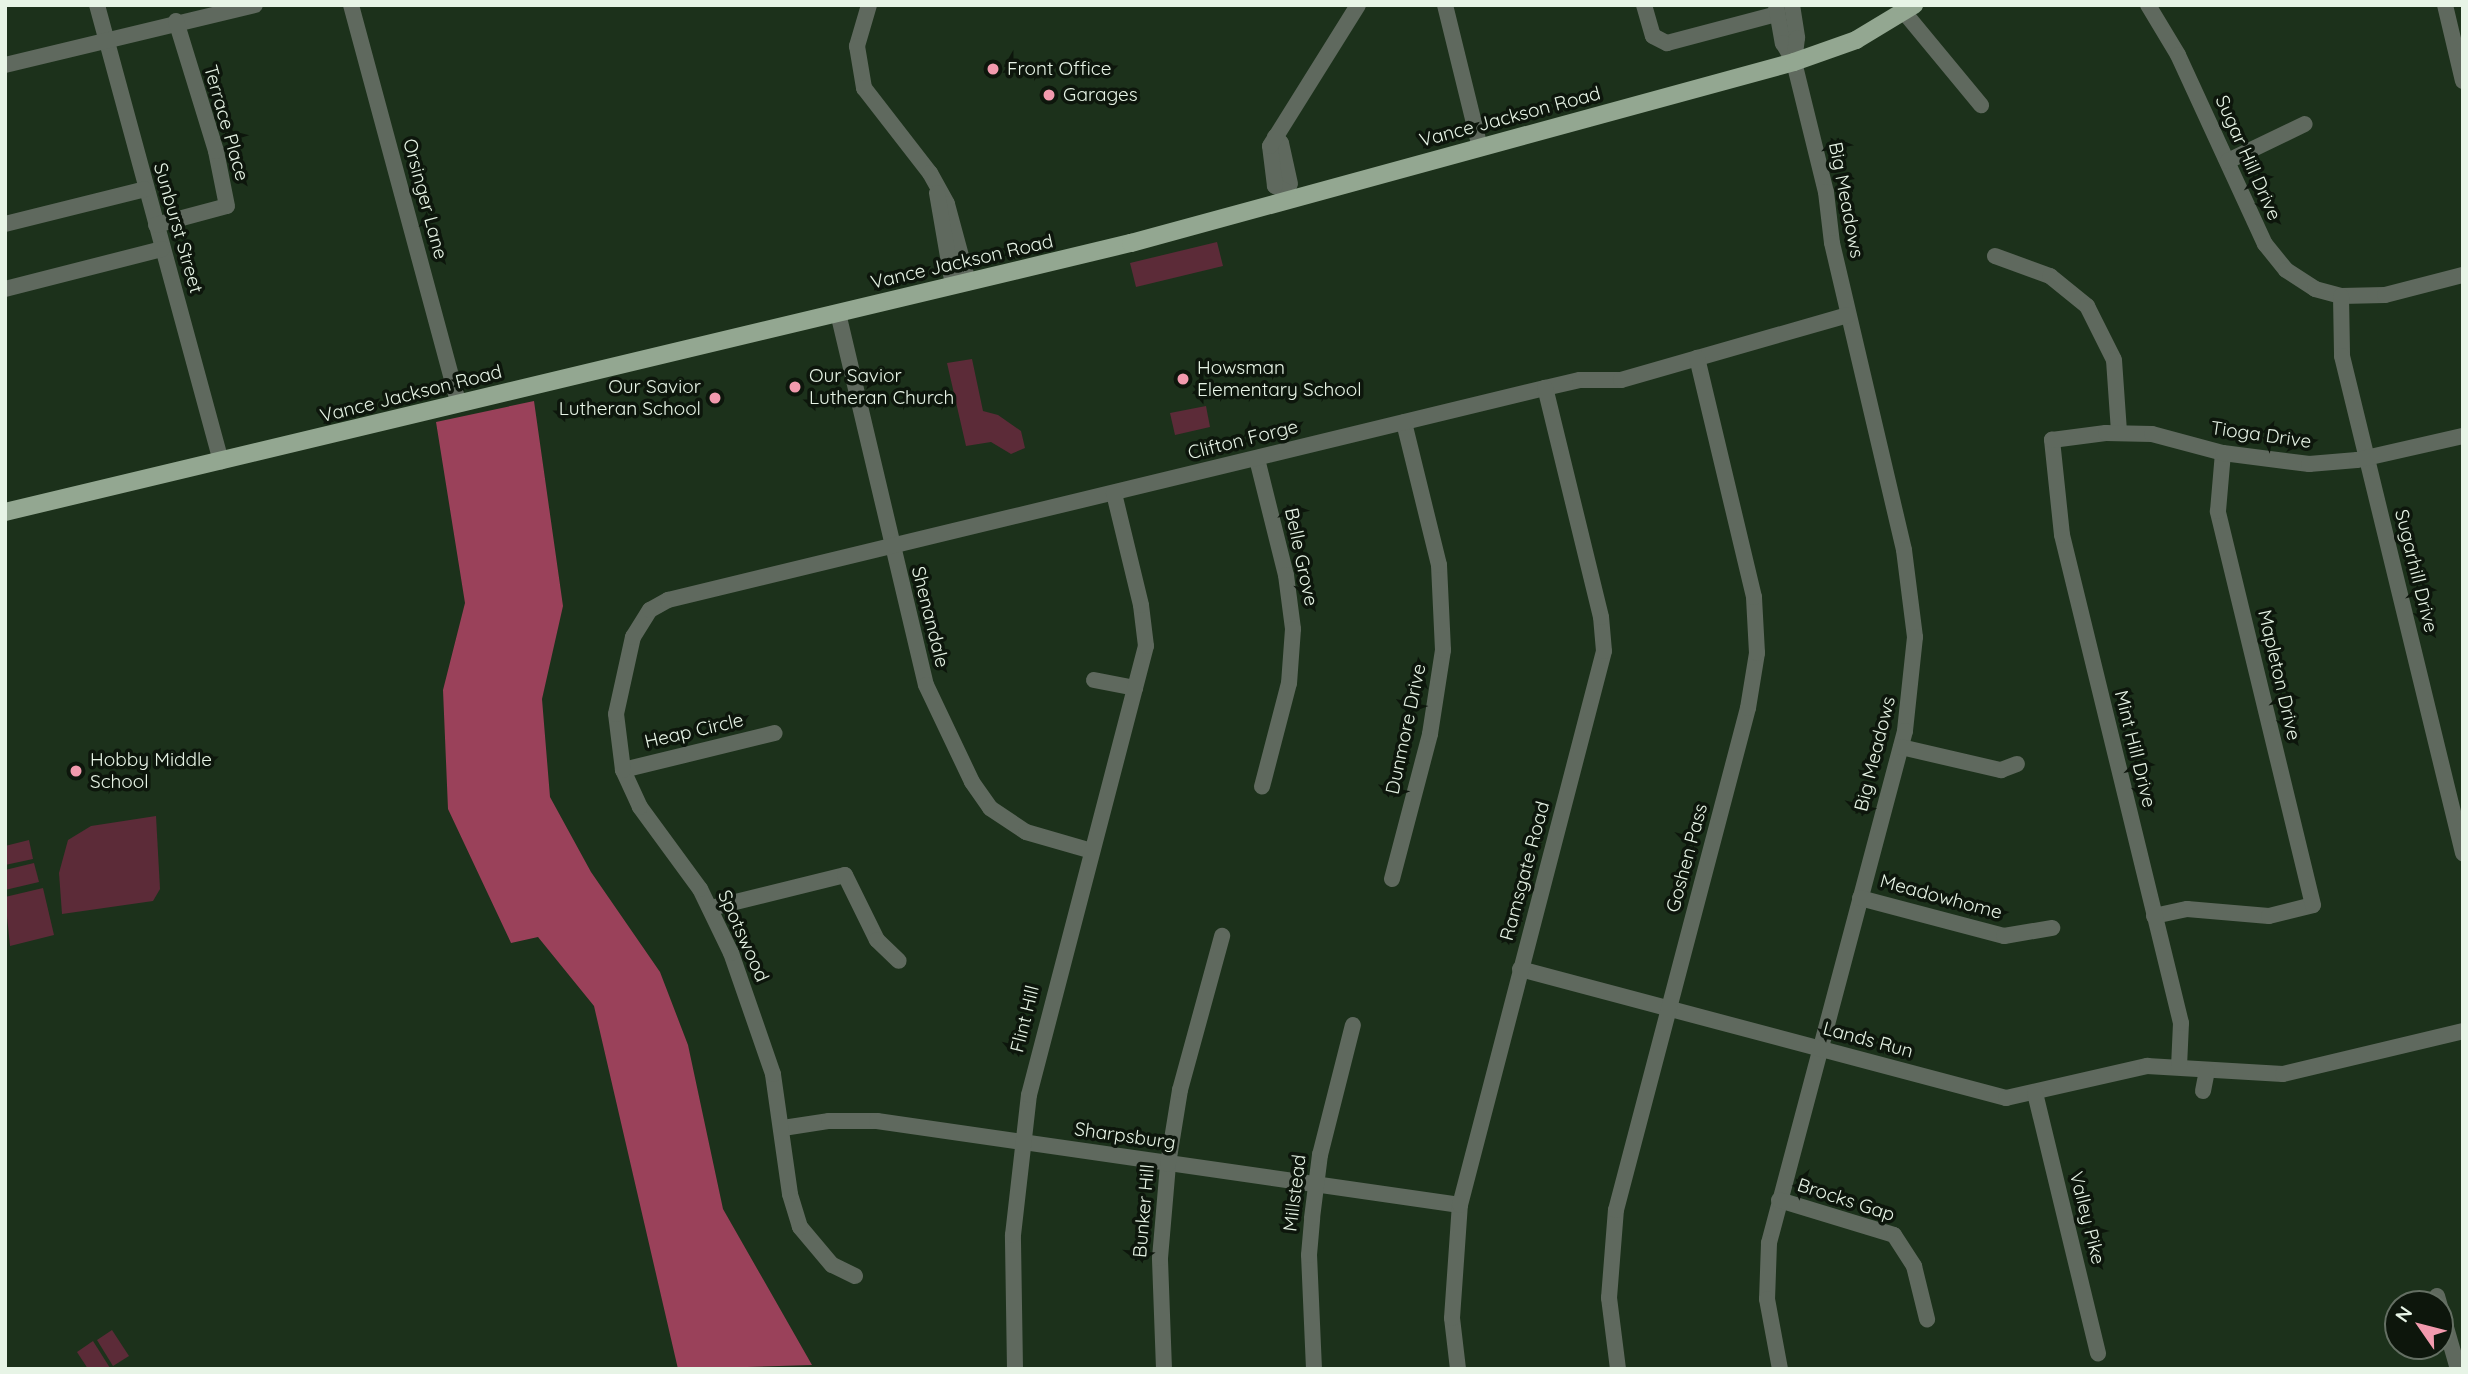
<!DOCTYPE html>
<html>
<head>
<meta charset="utf-8">
<style>
	body { margin:0 }
	#map { position:relative; width:2468px; height:1374px; overflow:hidden; background:#1c311b; font-family:Quicksand,sans-serif }
	div>[style] { position:absolute }
	.green>* { inset:0; background:#5c2b38 }
	.forest>* { inset:0; background:#9a415a }
	.minor>* { height:16px; margin:-8px; padding:0 8px; transform-origin:8px; border-radius:8px; background:#5f695e }
	.major>* { height:18px; margin:-9px; padding:0 9px; transform-origin:9px; border-radius:9px; background:#93a791 }
	.dots>* { width:19px; height:19px; translate:-50% -50%; box-sizing:border-box; border:4px solid #0d160c; border-radius:50% }
	span { translate:-50% -50%; white-space:nowrap; text-align:center; line-height:1.15; -webkit-text-stroke:7px #0d160c; paint-order:stroke }
	.poi-label { font-size:19px; color:#e7f4e6 }
	.left { translate:0 -50%; text-align:left }
	.right { translate:-100% -50%; text-align:right }
	.street-label { font-size:19px; color:#e7f4e6 }
	.frame { position:absolute; inset:0; border:7px solid #e7f4e6; pointer-events:none }
	.north { position:absolute; left:2384px; top:1290px; width:70px; height:70px; box-sizing:border-box; background:#0d160c; border:2px solid #646f63; border-radius:50%; rotate:305deg; font-size:19px; font-weight:700; line-height:28px; text-align:center; color:#e7f4e6 }
	.north::after { content:''; display:block; margin:auto; width:24px; height:32px; background:#f29aae; clip-path:polygon(50% 0,100% 100%,50% 72%,0 100%) }
</style>
</head>
<body>
<div id="map">
	<div class="green">
		<div style="clip-path:polygon(1217px 242px,1223px 266px,1136px 287px,1130px 263px)"></div>
		<div style="clip-path:polygon(972px 359px,983px 411px,998px 415px,1021px 431px,1025px 448px,1011px 454px,991px 442px,966px 446px,947px 363px)"></div>
		<div style="clip-path:polygon(1206px 406px,1210px 427px,1175px 435px,1170px 413px)"></div>
		<div style="clip-path:polygon(156px 816px,160px 889px,153px 901px,62px 914px,59px 873px,68px 840px,91px 826px)"></div>
		<div style="clip-path:polygon(29px 840px,33px 859px,5px 865px,5px 846px)"></div>
		<div style="clip-path:polygon(34px 863px,39px 882px,5px 890px,5px 870px)"></div>
		<div style="clip-path:polygon(43px 888px,54px 935px,10px 946px,5px 897px)"></div>
		<div style="clip-path:polygon(112px 1330px,129px 1356px,113px 1366px,97px 1340px)"></div>
		<div style="clip-path:polygon(93px 1341px,110px 1368px,109px 1369px,88px 1369px,77px 1352px)"></div>
	</div>
	<div class="forest">
		<div style="clip-path:polygon(534px 401px,563px 606px,542px 699px,550px 797px,591px 872px,660px 972px,688px 1045px,723px 1209px,812px 1365px,678px 1369px,594px 1006px,538px 937px,511px 943px,448px 809px,443px 690px,465px 603px,436px 422px)"></div>
	</div>
	<div class="minor">
		<div style="left:97px;top:5px;width:473px;rotate:74.8deg"></div>
		<div style="left:351px;top:5px;width:413px;rotate:74.9deg"></div>
		<div style="left:869px;top:5px;width:43px;rotate:106.3deg"></div>
		<div style="left:857px;top:46px;width:43px;rotate:80.5deg"></div>
		<div style="left:864px;top:88px;width:108px;rotate:52.2deg"></div>
		<div style="left:930px;top:173px;width:35px;rotate:61deg"></div>
		<div style="left:947px;top:204px;width:81px;rotate:74.9deg"></div>
		<div style="left:1445px;top:5px;width:146px;rotate:76.2deg"></div>
		<div style="left:1644px;top:5px;width:32px;rotate:74deg"></div>
		<div style="left:1653px;top:36px;width:16px;rotate:27deg"></div>
		<div style="left:1667px;top:43px;width:114px;rotate:-14.8deg"></div>
		<div style="left:1776px;top:5px;width:39px;rotate:80deg"></div>
		<div style="left:1783px;top:43px;width:22px;rotate:60deg"></div>
		<div style="left:1794px;top:62px;width:134px;rotate:76.2deg"></div>
		<div style="left:1826px;top:192px;width:51px;rotate:83.3deg"></div>
		<div style="left:1832px;top:243px;width:315px;rotate:76.8deg"></div>
		<div style="left:1904px;top:550px;width:88px;rotate:82.8deg"></div>
		<div style="left:1915px;top:637px;width:95px;rotate:96.1deg"></div>
		<div style="left:1905px;top:731px;width:530px;rotate:104.88deg"></div>
		<div style="left:1769px;top:1243px;width:56px;rotate:92deg"></div>
		<div style="left:1767px;top:1299px;width:71px;rotate:79.5deg"></div>
		<div style="left:1792px;top:5px;width:33px;rotate:81deg"></div>
		<div style="left:1797px;top:38px;width:24px;rotate:97deg"></div>
		<div style="left:2148px;top:5px;width:58px;rotate:59deg"></div>
		<div style="left:2178px;top:55px;width:208px;rotate:65.3deg"></div>
		<div style="left:2265px;top:244px;width:33px;rotate:51deg"></div>
		<div style="left:2286px;top:270px;width:35px;rotate:33deg"></div>
		<div style="left:2315px;top:289px;width:27px;rotate:15deg"></div>
		<div style="left:2341px;top:296px;width:44px;rotate:-1.3deg"></div>
		<div style="left:2385px;top:295px;width:81px;rotate:-14.4deg"></div>
		<div style="left:2445px;top:5px;width:78px;rotate:76.7deg"></div>
		<div style="left:1904px;top:12px;width:121px;rotate:50.4deg"></div>
		<div style="left:5px;top:65px;width:257px;rotate:-13.5deg"></div>
		<div style="left:1275px;top:137px;width:8px;rotate:45deg"></div>
		<div style="left:1281px;top:143px;width:42px;rotate:77.6deg"></div>
		<div style="left:2228px;top:161px;width:85px;rotate:-25.7deg"></div>
		<div style="left:1284px;top:190px;width:10px;rotate:-156deg"></div>
		<div style="left:1275px;top:186px;width:40px;rotate:-97.1deg"></div>
		<div style="left:1270px;top:146px;width:166px;rotate:-58deg"></div>
		<div style="left:937px;top:193px;width:94px;rotate:80.2deg"></div>
		<div style="left:5px;top:224px;width:144px;rotate:-14deg"></div>
		<div style="left:156px;top:225px;width:73px;rotate:-15deg"></div>
		<div style="left:227px;top:206px;width:56px;rotate:-101.3deg"></div>
		<div style="left:216px;top:151px;width:136px;rotate:-107.1deg"></div>
		<div style="left:1995px;top:256px;width:59px;rotate:20deg"></div>
		<div style="left:2050px;top:276px;width:48px;rotate:39deg"></div>
		<div style="left:2087px;top:306px;width:60px;rotate:63.4deg"></div>
		<div style="left:2114px;top:360px;width:72px;rotate:86deg"></div>
		<div style="left:5px;top:289px;width:162px;rotate:-14.3deg"></div>
		<div style="left:2341px;top:296px;width:60px;rotate:89deg"></div>
		<div style="left:2342px;top:356px;width:512px;rotate:76.32deg"></div>
		<div style="left:838px;top:313px;width:382px;rotate:76.7deg"></div>
		<div style="left:926px;top:685px;width:107px;rotate:64.6deg"></div>
		<div style="left:972px;top:782px;width:32px;rotate:55deg"></div>
		<div style="left:990px;top:808px;width:43px;rotate:33.7deg"></div>
		<div style="left:1026px;top:832px;width:69px;rotate:16.1deg"></div>
		<div style="left:1257px;top:459px;width:120px;rotate:76deg"></div>
		<div style="left:1286px;top:575px;width:54px;rotate:82.6deg"></div>
		<div style="left:1293px;top:629px;width:54px;rotate:94.2deg"></div>
		<div style="left:1289px;top:683px;width:107px;rotate:104.6deg"></div>
		<div style="left:1094px;top:680px;width:42px;rotate:11deg"></div>
		<div style="left:1901px;top:747px;width:103px;rotate:13deg"></div>
		<div style="left:2001px;top:770px;width:17px;rotate:-21deg"></div>
		<div style="left:623px;top:770px;width:156px;rotate:-13.7deg"></div>
		<div style="left:1392px;top:879px;width:150px;rotate:-75.3deg"></div>
		<div style="left:1430px;top:734px;width:85px;rotate:-81.2deg"></div>
		<div style="left:1443px;top:650px;width:85px;rotate:-92.7deg"></div>
		<div style="left:1439px;top:565px;width:147px;rotate:-103.8deg"></div>
		<div style="left:1860px;top:898px;width:149px;rotate:14.8deg"></div>
		<div style="left:2004px;top:936px;width:49px;rotate:-9.5deg"></div>
		<div style="left:711px;top:908px;width:138px;rotate:-13.8deg"></div>
		<div style="left:845px;top:875px;width:72px;rotate:63.8deg"></div>
		<div style="left:877px;top:940px;width:30px;rotate:44deg"></div>
		<div style="left:2154px;top:916px;width:34px;rotate:-12deg"></div>
		<div style="left:2187px;top:909px;width:82px;rotate:4.9deg"></div>
		<div style="left:2269px;top:916px;width:45px;rotate:-14deg"></div>
		<div style="left:2313px;top:905px;width:405px;rotate:-103.6deg"></div>
		<div style="left:2218px;top:511px;width:58px;rotate:-85.1deg"></div>
		<div style="left:1520px;top:969px;width:503px;rotate:14.87deg"></div>
		<div style="left:2006px;top:1098px;width:145px;rotate:-12.8deg"></div>
		<div style="left:2147px;top:1066px;width:136px;rotate:3.4deg"></div>
		<div style="left:2283px;top:1074px;width:185px;rotate:-13.4deg"></div>
		<div style="left:2179px;top:1067px;width:44px;rotate:-87.4deg"></div>
		<div style="left:2181px;top:1023px;width:502px;rotate:-103.7deg"></div>
		<div style="left:2062px;top:535px;width:96px;rotate:-96deg"></div>
		<div style="left:2052px;top:440px;width:54px;rotate:-7.4deg"></div>
		<div style="left:2106px;top:433px;width:46px;rotate:1.2deg"></div>
		<div style="left:2152px;top:434px;width:73px;rotate:15deg"></div>
		<div style="left:2223px;top:453px;width:87px;rotate:7.3deg"></div>
		<div style="left:2309px;top:464px;width:48px;rotate:-4.8deg"></div>
		<div style="left:2357px;top:460px;width:109px;rotate:-12.8deg"></div>
		<div style="left:2203px;top:1091px;width:20px;rotate:-79deg"></div>
		<div style="left:2035px;top:1093px;width:268px;rotate:76.4deg"></div>
		<div style="left:783px;top:1128px;width:47px;rotate:-8.7deg"></div>
		<div style="left:829px;top:1121px;width:48px"></div>
		<div style="left:877px;top:1121px;width:589px;rotate:8.2deg"></div>
		<div style="left:1779px;top:1200px;width:120px;rotate:16.9deg"></div>
		<div style="left:1894px;top:1235px;width:37px;rotate:57deg"></div>
		<div style="left:1914px;top:1266px;width:55px;rotate:76.2deg"></div>
		<div style="left:855px;top:1276px;width:25px;rotate:-154deg"></div>
		<div style="left:832px;top:1265px;width:50px;rotate:-130.1deg"></div>
		<div style="left:800px;top:1227px;width:34px;rotate:-107deg"></div>
		<div style="left:790px;top:1194px;width:121px;rotate:-98.1deg"></div>
		<div style="left:773px;top:1074px;width:128px;rotate:-109.1deg"></div>
		<div style="left:731px;top:953px;width:71px;rotate:-115.8deg"></div>
		<div style="left:700px;top:889px;width:102px;rotate:-126.2deg"></div>
		<div style="left:640px;top:807px;width:41px;rotate:-114.7deg"></div>
		<div style="left:623px;top:770px;width:56px;rotate:-97.1deg"></div>
		<div style="left:616px;top:714px;width:79px;rotate:-77.6deg"></div>
		<div style="left:633px;top:637px;width:32px;rotate:-58deg"></div>
		<div style="left:650px;top:610px;width:21px;rotate:-29deg"></div>
		<div style="left:668px;top:600px;width:902px;rotate:-13.59deg"></div>
		<div style="left:1545px;top:388px;width:36px;rotate:-13deg"></div>
		<div style="left:1580px;top:380px;width:41px"></div>
		<div style="left:1621px;top:380px;width:236px;rotate:-16deg"></div>
		<div style="left:2437px;top:1296px;width:76px;rotate:74deg"></div>
		<div style="left:1015px;top:1369px;width:134px;rotate:-90.9deg"></div>
		<div style="left:1013px;top:1235px;width:141px;rotate:-83.5deg"></div>
		<div style="left:1029px;top:1095px;width:464px;rotate:-75.4deg"></div>
		<div style="left:1146px;top:646px;width:41px;rotate:-97deg"></div>
		<div style="left:1141px;top:605px;width:115px;rotate:-103.6deg"></div>
		<div style="left:1164px;top:1369px;width:111px;rotate:-92.1deg"></div>
		<div style="left:1160px;top:1258px;width:94px;rotate:-85.1deg"></div>
		<div style="left:1168px;top:1164px;width:75px;rotate:-80.8deg"></div>
		<div style="left:1180px;top:1090px;width:160px;rotate:-74.7deg"></div>
		<div style="left:1314px;top:1369px;width:114px;rotate:-92.5deg"></div>
		<div style="left:1309px;top:1255px;width:37px;rotate:-85deg"></div>
		<div style="left:1312px;top:1218px;width:64px;rotate:-82.8deg"></div>
		<div style="left:1320px;top:1155px;width:134px;rotate:-75.8deg"></div>
		<div style="left:1458px;top:1369px;width:51px;rotate:-96.7deg"></div>
		<div style="left:1452px;top:1318px;width:113px;rotate:-86deg"></div>
		<div style="left:1460px;top:1205px;width:572px;rotate:-75.43deg"></div>
		<div style="left:1604px;top:651px;width:34px;rotate:-95deg"></div>
		<div style="left:1601px;top:617px;width:236px;rotate:-103.7deg"></div>
		<div style="left:1618px;top:1369px;width:72px;rotate:-97.2deg"></div>
		<div style="left:1609px;top:1298px;width:88px;rotate:-85.5deg"></div>
		<div style="left:1616px;top:1210px;width:519px;rotate:-75.27deg"></div>
		<div style="left:1748px;top:708px;width:56px;rotate:-80.7deg"></div>
		<div style="left:1757px;top:653px;width:56px;rotate:-93.1deg"></div>
		<div style="left:1754px;top:597px;width:246px;rotate:-103.4deg"></div>
	</div>
	<div class="major">
		<div style="left:5px;top:512px;width:1158px;rotate:-13.44deg"></div>
		<div style="left:1131px;top:243px;width:687px;rotate:-15.27deg"></div>
		<div style="left:1794px;top:62px;width:66px;rotate:-19.5deg"></div>
		<div style="left:1856px;top:40px;width:68px;rotate:-31.1deg"></div>
	</div>
	<div class="dots">
		<div style="left:993px;top:69px;background:#f29aae"></div>
		<div style="left:1049px;top:95px;background:#f29aae"></div>
		<div style="left:1183px;top:379px;background:#f29aae"></div>
		<div style="left:795px;top:387px;background:#f29aae"></div>
		<div style="left:715px;top:398px;background:#f29aae"></div>
		<div style="left:76px;top:771px;background:#f29aae"></div>
	</div>
	<div class="poi-label">
		<span class="left" style="left:1007px;top:69px">Front Office</span>
		<span class="left" style="left:1063px;top:95px">Garages</span>
		<span class="left" style="left:1197px;top:379px">Howsman<br>Elementary School</span>
		<span class="left" style="left:809px;top:387px">Our Savior<br>Lutheran Church</span>
		<span class="right" style="left:701px;top:398px">Our Savior<br>Lutheran School</span>
		<span class="left" style="left:90px;top:771px">Hobby Middle<br>School</span>
	</div>
	<div class="street-label">
		<span style="left:1510px;top:117px;rotate:-15deg">Vance Jackson Road</span>
		<span style="left:226px;top:123px;rotate:74deg">Terrace Place</span>
		<span style="left:2248px;top:158px;rotate:66deg">Sugar Hill Drive</span>
		<span style="left:425px;top:199px;rotate:75deg">Orsinger Lane</span>
		<span style="left:1846px;top:200px;rotate:79deg">Big Meadows</span>
		<span style="left:178px;top:228px;rotate:74deg">Sunburst Street</span>
		<span style="left:962px;top:262px;rotate:-13deg">Vance Jackson Road</span>
		<span style="left:411px;top:394px;rotate:-14deg">Vance Jackson Road</span>
		<span style="left:2261px;top:435px;rotate:8deg">Tioga Drive</span>
		<span style="left:1243px;top:440px;rotate:-14deg">Clifton Forge</span>
		<span style="left:1301px;top:557px;rotate:78deg">Belle Grove</span>
		<span style="left:2416px;top:571px;rotate:76deg">Sugarhill Drive</span>
		<span style="left:930px;top:617px;rotate:76deg">Shenandale</span>
		<span style="left:2279px;top:675px;rotate:77deg">Mapleton Drive</span>
		<span style="left:1406px;top:729px;rotate:-78deg">Dunmore Drive</span>
		<span style="left:694px;top:731px;rotate:-13deg">Heap Circle</span>
		<span style="left:2135px;top:749px;rotate:76deg">Mint Hill Drive</span>
		<span style="left:1875px;top:754px;rotate:-76deg">Big Meadows</span>
		<span style="left:1687px;top:858px;rotate:-75deg">Goshen Pass</span>
		<span style="left:1525px;top:871px;rotate:-75deg">Ramsgate Road</span>
		<span style="left:1941px;top:897px;rotate:15deg">Meadowhome</span>
		<span style="left:743px;top:936px;rotate:66deg">Spotswood</span>
		<span style="left:1025px;top:1019px;rotate:-76deg">Flint Hill</span>
		<span style="left:1868px;top:1040px;rotate:15deg">Lands Run</span>
		<span style="left:1125px;top:1136px;rotate:8deg">Sharpsburg</span>
		<span style="left:1295px;top:1193px;rotate:-83deg">Millstead</span>
		<span style="left:1846px;top:1200px;rotate:18deg">Brocks Gap</span>
		<span style="left:1144px;top:1211px;rotate:-85deg">Bunker Hill</span>
		<span style="left:2087px;top:1218px;rotate:76deg">Valley Pike</span>
	</div>
	<div class="frame"></div>
	<div class="north">N</div>
</div>
</body>
</html>
